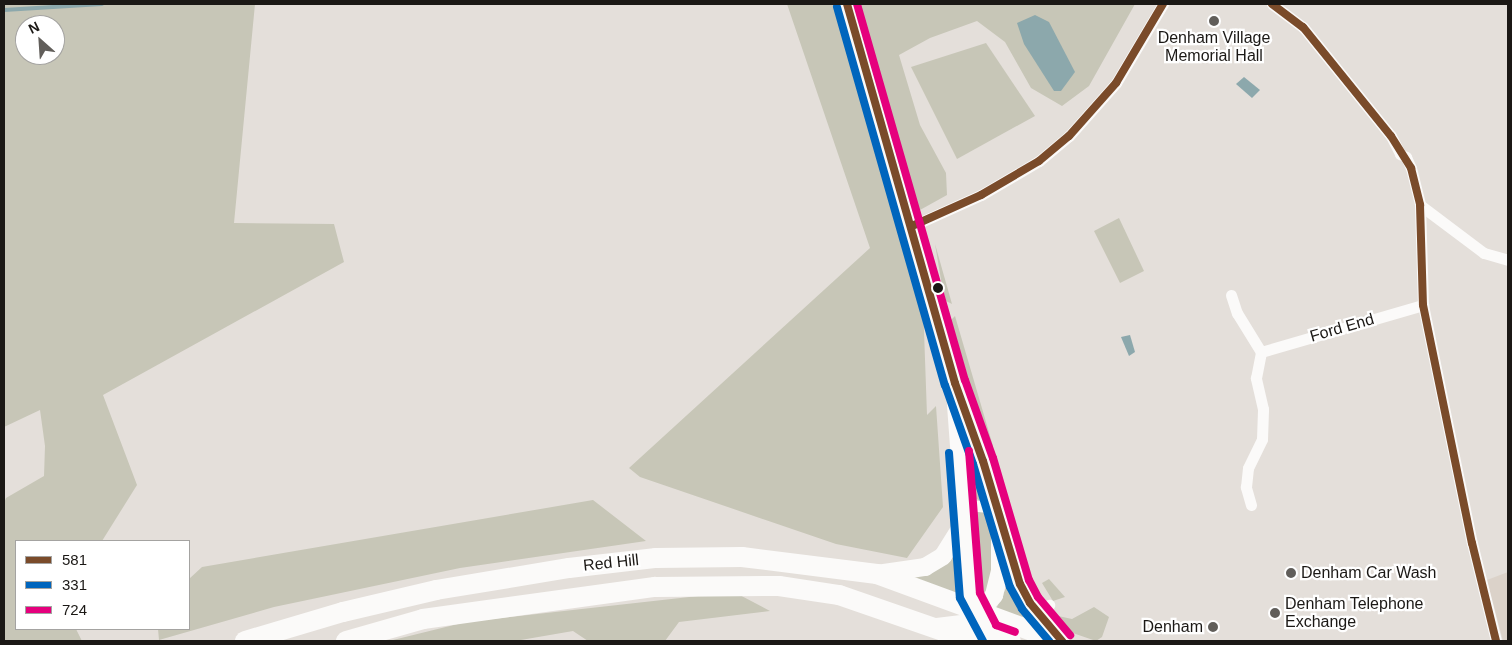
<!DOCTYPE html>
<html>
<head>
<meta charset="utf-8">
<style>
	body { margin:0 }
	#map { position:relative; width:1512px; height:645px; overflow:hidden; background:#e4dfda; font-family:Arial,sans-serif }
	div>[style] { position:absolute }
	.built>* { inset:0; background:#dbd2c9 }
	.green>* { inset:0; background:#c7c6b7 }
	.water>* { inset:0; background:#8ca8ac }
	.stream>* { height:4px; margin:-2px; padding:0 2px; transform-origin:2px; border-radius:2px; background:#8ca8ac }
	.street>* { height:11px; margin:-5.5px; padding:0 5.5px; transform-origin:5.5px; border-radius:5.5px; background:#fbfaf9 }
	.primary>* { height:18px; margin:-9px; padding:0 9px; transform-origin:9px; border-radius:9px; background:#fbfaf9 }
	.highway>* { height:20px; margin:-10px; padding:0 10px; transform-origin:10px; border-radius:10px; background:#fbfaf9 }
	.bus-1>* { height:8px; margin:-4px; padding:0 4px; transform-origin:4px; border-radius:4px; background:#7a4b2a }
	.bus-2>* { height:8px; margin:-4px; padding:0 4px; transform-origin:4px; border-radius:4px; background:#0065bd }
	.bus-3>* { height:8px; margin:-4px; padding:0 4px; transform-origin:4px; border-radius:4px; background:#e5007d }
	.dots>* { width:14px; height:14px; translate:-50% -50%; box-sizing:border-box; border:2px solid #fff; border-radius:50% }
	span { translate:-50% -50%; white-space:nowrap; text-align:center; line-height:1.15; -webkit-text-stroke:4.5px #fff; paint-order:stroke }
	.poi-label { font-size:16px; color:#1b1815 }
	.left { translate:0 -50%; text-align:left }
	.right { translate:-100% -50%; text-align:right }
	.street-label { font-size:16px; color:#1b1815 }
	.frame { position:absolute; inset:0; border:5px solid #1b1815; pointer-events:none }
	.legend { position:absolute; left:15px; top:540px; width:175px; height:90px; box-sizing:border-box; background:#fff; border:1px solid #a4a3a1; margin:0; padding:6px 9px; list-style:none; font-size:15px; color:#1b1815 }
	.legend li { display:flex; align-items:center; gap:10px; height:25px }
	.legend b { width:25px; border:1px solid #a4a3a1 }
	.north { position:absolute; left:15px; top:15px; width:50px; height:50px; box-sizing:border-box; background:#fff; border:1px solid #a4a3a1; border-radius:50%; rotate:334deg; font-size:14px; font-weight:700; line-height:20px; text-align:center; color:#1b1815 }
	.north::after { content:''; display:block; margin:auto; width:18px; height:22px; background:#615e5a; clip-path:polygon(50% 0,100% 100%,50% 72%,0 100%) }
</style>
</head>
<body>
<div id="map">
	<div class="built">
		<div style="clip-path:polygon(1508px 572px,1508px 641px,1503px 641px,1487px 580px)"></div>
	</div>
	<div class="green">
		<div style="clip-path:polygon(evenodd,4px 4px,255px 4px,234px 223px,334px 224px,344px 262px,103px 395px,137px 485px,102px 541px,16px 541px,16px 629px,76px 629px,82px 641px,4px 641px,4px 503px,6px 498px,44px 476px,45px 446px,40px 410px,4px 427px,4px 4px,25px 25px,55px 25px,55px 55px,25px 55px,25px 25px)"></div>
		<div style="clip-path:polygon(787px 4px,837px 4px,922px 275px,927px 415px,936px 406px,943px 507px,907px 558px,836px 544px,640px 477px,629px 468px,870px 248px)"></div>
		<div style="clip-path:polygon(851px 4px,1135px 4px,1089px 86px,1062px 106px,1031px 88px,1005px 42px,977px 21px,930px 38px,899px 55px,920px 125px,946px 173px,947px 195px,920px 210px,920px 235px)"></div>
		<div style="clip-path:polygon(986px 43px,1035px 116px,957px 159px,911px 67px)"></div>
		<div style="clip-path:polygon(1119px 218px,1144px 271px,1120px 283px,1094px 231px)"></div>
		<div style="clip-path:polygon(935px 244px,952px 304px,946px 301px,942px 286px)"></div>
		<div style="clip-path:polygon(955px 316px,993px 446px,990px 453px,951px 320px)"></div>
		<div style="clip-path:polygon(977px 473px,984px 503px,975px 498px,972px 483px)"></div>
		<div style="clip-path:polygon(593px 500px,646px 541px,460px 568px,274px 607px,159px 640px,158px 629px,189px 629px,189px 579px,202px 567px)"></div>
		<div style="clip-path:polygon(974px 511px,987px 513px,993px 538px,994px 574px,981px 602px,975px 580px,971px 526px)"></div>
		<div style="clip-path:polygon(958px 541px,961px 596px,908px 577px)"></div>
		<div style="clip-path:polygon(1009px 567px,1023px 606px,1036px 625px,995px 611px,1007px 586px)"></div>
		<div style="clip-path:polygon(1049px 579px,1065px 597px,1053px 601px,1042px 583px)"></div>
		<div style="clip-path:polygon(734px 592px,770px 611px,679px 622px,665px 641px,588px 641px,573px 631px,515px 641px,389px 641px,466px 622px)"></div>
		<div style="clip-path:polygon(1094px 607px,1109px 617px,1102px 637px,1096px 641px,1067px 631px,1055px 624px,1049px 614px,1072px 619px)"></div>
	</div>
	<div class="water">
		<div style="clip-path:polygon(1035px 15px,1049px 22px,1075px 72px,1061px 91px,1054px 91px,1024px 44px,1017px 23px)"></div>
		<div style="clip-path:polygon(1244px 77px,1260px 90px,1252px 98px,1236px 84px)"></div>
		<div style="clip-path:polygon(1130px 335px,1135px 352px,1129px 356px,1121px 337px)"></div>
	</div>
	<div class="stream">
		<div style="left:4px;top:10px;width:98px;rotate:-3.5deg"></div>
	</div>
	<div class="street">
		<div style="left:1272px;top:4px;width:39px;rotate:37deg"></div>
		<div style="left:1303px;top:27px;width:140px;rotate:51.1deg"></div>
		<div style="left:1391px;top:136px;width:20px;rotate:63deg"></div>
		<div style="left:1400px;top:154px;width:7px;rotate:27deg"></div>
		<div style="left:1406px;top:157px;width:12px;rotate:66deg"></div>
		<div style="left:1411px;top:168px;width:38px;rotate:76deg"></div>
		<div style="left:1420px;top:205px;width:100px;rotate:88.3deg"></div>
		<div style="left:1423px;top:305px;width:243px;rotate:78.4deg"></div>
		<div style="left:1472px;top:543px;width:101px;rotate:76.2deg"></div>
		<div style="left:1420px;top:205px;width:80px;rotate:36.9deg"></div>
		<div style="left:1484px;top:253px;width:25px;rotate:16deg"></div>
		<div style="left:912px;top:226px;width:76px;rotate:-24.2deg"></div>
		<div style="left:981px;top:195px;width:67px;rotate:-30.4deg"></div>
		<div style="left:1039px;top:161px;width:39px;rotate:-40deg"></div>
		<div style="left:1069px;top:136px;width:71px;rotate:-48.4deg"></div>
		<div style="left:1116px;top:83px;width:92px;rotate:-59.3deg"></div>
		<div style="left:1231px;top:295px;width:19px;rotate:72deg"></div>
		<div style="left:1237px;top:313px;width:46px;rotate:58.4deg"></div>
		<div style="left:961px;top:474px;width:26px;rotate:-31deg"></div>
		<div style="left:963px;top:505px;width:32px;rotate:4deg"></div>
		<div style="left:1251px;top:505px;width:19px;rotate:-106deg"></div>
		<div style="left:1246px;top:487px;width:19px;rotate:-84deg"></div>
		<div style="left:1248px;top:468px;width:32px;rotate:-64deg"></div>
		<div style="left:1262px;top:439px;width:30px;rotate:-88deg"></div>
		<div style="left:1263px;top:409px;width:32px;rotate:-103deg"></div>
		<div style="left:1256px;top:378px;width:26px;rotate:-79deg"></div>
		<div style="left:1261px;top:352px;width:169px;rotate:-16.2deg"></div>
		<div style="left:1038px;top:613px;width:14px;rotate:-36deg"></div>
	</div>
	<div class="primary">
		<div style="left:847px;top:4px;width:313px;rotate:73.7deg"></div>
		<div style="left:935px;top:304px;width:81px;rotate:75.8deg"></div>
		<div style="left:955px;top:383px;width:83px;rotate:70.3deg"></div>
		<div style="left:983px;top:461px;width:128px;rotate:73.3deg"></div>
		<div style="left:1020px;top:584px;width:21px;rotate:62deg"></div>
		<div style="left:1030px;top:603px;width:50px;rotate:49.9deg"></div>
		<div style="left:956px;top:405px;width:192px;rotate:85.8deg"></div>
		<div style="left:970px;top:596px;width:42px;rotate:62.8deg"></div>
		<div style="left:989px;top:633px;width:24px;rotate:19deg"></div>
		<div style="left:877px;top:574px;width:49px;rotate:-8.3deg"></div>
		<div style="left:925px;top:567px;width:21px;rotate:-31deg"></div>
		<div style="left:943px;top:556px;width:38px;rotate:-58deg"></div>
		<div style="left:937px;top:627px;width:33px;rotate:-7deg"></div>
		<div style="left:970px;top:623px;width:37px;rotate:-49deg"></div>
		<div style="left:994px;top:595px;width:25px;rotate:-76deg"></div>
		<div style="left:1000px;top:571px;width:31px;rotate:-90deg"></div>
	</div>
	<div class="highway">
		<div style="left:245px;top:641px;width:102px;rotate:-16.5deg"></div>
		<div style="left:343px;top:612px;width:96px;rotate:-13.3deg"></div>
		<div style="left:436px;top:590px;width:135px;rotate:-9.4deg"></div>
		<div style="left:569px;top:568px;width:88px;rotate:-6.6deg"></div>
		<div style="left:656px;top:558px;width:86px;rotate:-0.7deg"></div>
		<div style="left:742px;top:557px;width:136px;rotate:7.2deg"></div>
		<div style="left:877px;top:574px;width:194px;rotate:20.2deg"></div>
		<div style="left:346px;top:641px;width:80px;rotate:-15.9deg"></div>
		<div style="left:423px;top:619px;width:234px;rotate:-7.9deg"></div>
		<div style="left:655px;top:587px;width:124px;rotate:-0.5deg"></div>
		<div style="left:779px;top:586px;width:61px;rotate:8.5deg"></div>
		<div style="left:839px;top:595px;width:141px;rotate:19.1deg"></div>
	</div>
	<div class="bus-1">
		<div style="left:847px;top:4px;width:394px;rotate:74.1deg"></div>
		<div style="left:955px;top:383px;width:83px;rotate:70.3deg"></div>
		<div style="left:983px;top:461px;width:128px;rotate:73.3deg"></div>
		<div style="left:1020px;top:584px;width:21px;rotate:62deg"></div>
		<div style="left:1030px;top:603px;width:50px;rotate:49.9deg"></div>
		<div style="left:1272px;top:4px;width:39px;rotate:37deg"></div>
		<div style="left:1303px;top:27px;width:140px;rotate:51.1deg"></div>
		<div style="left:1391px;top:136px;width:38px;rotate:58deg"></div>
		<div style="left:1411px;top:168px;width:38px;rotate:76deg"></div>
		<div style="left:1420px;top:205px;width:100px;rotate:88.3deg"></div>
		<div style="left:1423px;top:305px;width:243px;rotate:78.4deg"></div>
		<div style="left:1472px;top:543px;width:101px;rotate:76.2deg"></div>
		<div style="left:912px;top:226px;width:76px;rotate:-24.2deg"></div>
		<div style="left:981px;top:195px;width:67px;rotate:-30.4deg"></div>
		<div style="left:1039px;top:161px;width:39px;rotate:-40deg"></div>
		<div style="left:1069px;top:136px;width:71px;rotate:-48.4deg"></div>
		<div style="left:1116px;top:83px;width:92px;rotate:-59.3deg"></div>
	</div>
	<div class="bus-2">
		<div style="left:837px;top:7px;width:393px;rotate:74.1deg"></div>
		<div style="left:945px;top:385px;width:84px;rotate:70.5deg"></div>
		<div style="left:973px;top:464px;width:128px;rotate:73.3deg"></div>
		<div style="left:1010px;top:587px;width:25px;rotate:61deg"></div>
		<div style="left:1022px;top:609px;width:42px;rotate:49.8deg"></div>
		<div style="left:949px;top:453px;width:145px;rotate:85.7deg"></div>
		<div style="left:960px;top:598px;width:49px;rotate:61.9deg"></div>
	</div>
	<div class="bus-3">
		<div style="left:857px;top:4px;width:391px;rotate:74deg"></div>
		<div style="left:965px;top:380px;width:83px;rotate:70.3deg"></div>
		<div style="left:993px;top:458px;width:127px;rotate:73.6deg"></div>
		<div style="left:1029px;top:580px;width:19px;rotate:62deg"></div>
		<div style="left:1038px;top:597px;width:50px;rotate:49.9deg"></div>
		<div style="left:969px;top:451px;width:142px;rotate:85.6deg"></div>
		<div style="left:980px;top:593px;width:36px;rotate:63deg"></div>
		<div style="left:996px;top:625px;width:20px;rotate:20deg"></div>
	</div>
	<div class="dots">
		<div style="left:1214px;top:21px;background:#615e5a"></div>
		<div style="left:938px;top:288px;background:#1b1815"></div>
		<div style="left:1291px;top:573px;background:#615e5a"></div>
		<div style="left:1275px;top:613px;background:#615e5a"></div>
		<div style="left:1213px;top:627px;background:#615e5a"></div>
	</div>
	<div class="poi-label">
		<span style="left:1214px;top:47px">Denham Village<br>Memorial Hall</span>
		<span class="left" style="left:1301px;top:573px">Denham Car Wash</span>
		<span class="left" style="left:1285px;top:613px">Denham Telephone<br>Exchange</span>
		<span class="right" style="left:1203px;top:627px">Denham</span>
	</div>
	<div class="street-label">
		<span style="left:1342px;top:328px;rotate:-16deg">Ford End</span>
		<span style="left:611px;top:563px;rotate:-6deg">Red Hill</span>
	</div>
	<div class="frame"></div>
	<ul class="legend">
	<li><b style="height:6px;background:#7a4b2a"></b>581</li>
	<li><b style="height:6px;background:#0065bd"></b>331</li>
	<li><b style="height:6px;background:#e5007d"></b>724</li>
	</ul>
	<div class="north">N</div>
</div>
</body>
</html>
